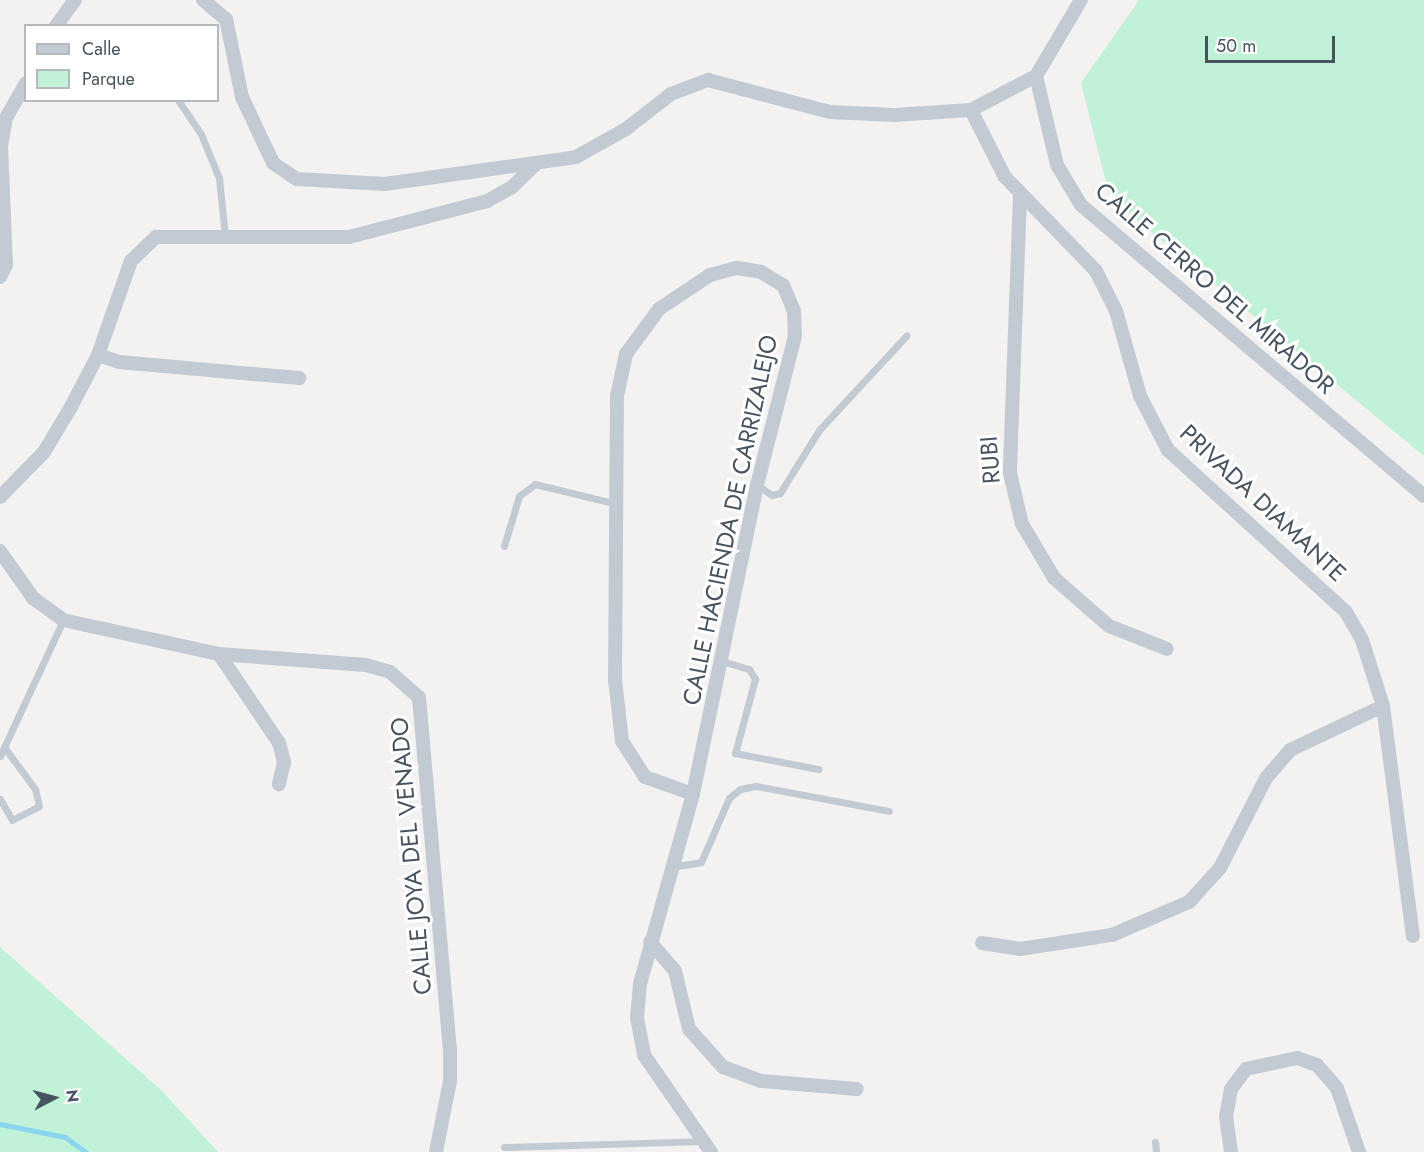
<!DOCTYPE html>
<html>
<head>
<meta charset="utf-8">
<style>
	body { margin:0 }
	#map { position:relative; width:1424px; height:1152px; overflow:hidden; background:#f4f1f1; font-family:Jost,sans-serif }
	div>[style] { position:absolute }
	.green>* { inset:0; background:#bff2d6 }
	.stream>* { height:5px; margin:-2.5px; padding:0 2.5px; transform-origin:2.5px; border-radius:2.5px; background:#8bd5f0 }
	.lane>* { height:7px; margin:-3.5px; padding:0 3.5px; transform-origin:3.5px; border-radius:3.5px; background:#c2cbd3 }
	.street>* { height:14px; margin:-7px; padding:0 7px; transform-origin:7px; border-radius:7px; background:#c2cbd3 }
	span { translate:-50% -50%; white-space:nowrap; text-align:center; line-height:1.15; -webkit-text-stroke:6px #fff; paint-order:stroke }
	.street-label { font-size:24px; color:#485360 }
	.legend { position:absolute; left:24px; top:24px; width:195px; height:78px; box-sizing:border-box; background:#fff; border:2px solid #b6babf; margin:0; padding:8px 10px; list-style:none; font-size:18px; color:#485360 }
	.legend li { display:flex; align-items:center; gap:12px; height:30px }
	.legend b { width:30px; border:2px solid #b6babf }
	.north { position:absolute; left:24px; top:1068px; width:60px; height:60px; -webkit-text-stroke:4px #fff; paint-order:stroke; rotate:84deg; font-size:16px; font-weight:700; line-height:24px; text-align:center; color:#485360 }
	.north::after { content:''; display:block; margin:auto; width:21px; height:27px; background:#485360; clip-path:polygon(50% 0,100% 100%,50% 72%,0 100%) }
	.scale { position:absolute; left:1205px; top:36px; width:130px; height:27px; box-sizing:border-box; border:3px solid #485360; border-top:0; padding-left:8px; font-size:18px; line-height:21px; white-space:nowrap; color:#485360; -webkit-text-stroke:4px #fff; paint-order:stroke }
</style>
</head>
<body>
<div id="map">
	<div class="green">
		<div style="clip-path:polygon(1139px 0,1424px 0,1424px 456px,1110px 198px,1081px 83px)"></div>
		<div style="clip-path:polygon(0 947px,162px 1091px,218px 1152px,0 1152px)"></div>
	</div>
	<div class="stream">
		<div style="left:0;top:1124px;width:66px;rotate:11.3deg"></div>
		<div style="left:65px;top:1137px;width:26px;rotate:36deg"></div>
	</div>
	<div class="lane">
		<div style="left:178px;top:100px;width:41px;rotate:55.9deg"></div>
		<div style="left:201px;top:134px;width:48px;rotate:67.8deg"></div>
		<div style="left:219px;top:178px;width:58px;rotate:84.1deg"></div>
		<div style="left:757px;top:485px;width:18px;rotate:34deg"></div>
		<div style="left:772px;top:495px;width:8px;rotate:-14deg"></div>
		<div style="left:780px;top:493px;width:74px;rotate:-58.2deg"></div>
		<div style="left:819px;top:430px;width:129px;rotate:-47.2deg"></div>
		<div style="left:504px;top:546px;width:52px;rotate:-73.3deg"></div>
		<div style="left:519px;top:496px;width:20px;rotate:-37deg"></div>
		<div style="left:535px;top:484px;width:84px;rotate:13.7deg"></div>
		<div style="left:722px;top:661px;width:28px;rotate:17deg"></div>
		<div style="left:749px;top:669px;width:12px;rotate:59deg"></div>
		<div style="left:755px;top:679px;width:77px;rotate:105.1deg"></div>
		<div style="left:735px;top:753px;width:85px;rotate:10.9deg"></div>
		<div style="left:0;top:756px;width:150px;rotate:-65.1deg"></div>
		<div style="left:0;top:799px;width:24px;rotate:60deg"></div>
		<div style="left:12px;top:820px;width:30px;rotate:-27deg"></div>
		<div style="left:39px;top:806px;width:17px;rotate:-103deg"></div>
		<div style="left:35px;top:789px;width:52px;rotate:-126.4deg"></div>
		<div style="left:671px;top:867px;width:30px;rotate:-9deg"></div>
		<div style="left:701px;top:862px;width:70px;rotate:-66.4deg"></div>
		<div style="left:729px;top:798px;width:14px;rotate:-39deg"></div>
		<div style="left:740px;top:789px;width:16px;rotate:-11deg"></div>
		<div style="left:756px;top:786px;width:135px;rotate:10.6deg"></div>
		<div style="left:1155px;top:1142px;width:10px;rotate:84deg"></div>
		<div style="left:504px;top:1147px;width:198px;rotate:-1.7deg"></div>
	</div>
	<div class="street">
		<div style="left:203px;top:0;width:30px;rotate:40deg"></div>
		<div style="left:226px;top:19px;width:80px;rotate:78.4deg"></div>
		<div style="left:242px;top:97px;width:73px;rotate:64.8deg"></div>
		<div style="left:273px;top:163px;width:29px;rotate:34deg"></div>
		<div style="left:297px;top:179px;width:88px;rotate:3.3deg"></div>
		<div style="left:385px;top:184px;width:193px;rotate:-8deg"></div>
		<div style="left:576px;top:157px;width:57px;rotate:-29.2deg"></div>
		<div style="left:626px;top:129px;width:57px;rotate:-37.9deg"></div>
		<div style="left:671px;top:94px;width:40px;rotate:-21deg"></div>
		<div style="left:708px;top:80px;width:126px;rotate:14.7deg"></div>
		<div style="left:830px;top:112px;width:65px;rotate:2.6deg"></div>
		<div style="left:895px;top:115px;width:76px;rotate:-3.8deg"></div>
		<div style="left:971px;top:110px;width:73px;rotate:-27.6deg"></div>
		<div style="left:1036px;top:76px;width:88px;rotate:-59.4deg"></div>
		<div style="left:56px;top:26px;width:32px;rotate:-54deg"></div>
		<div style="left:1036px;top:76px;width:91px;rotate:76.7deg"></div>
		<div style="left:1057px;top:165px;width:47px;rotate:59deg"></div>
		<div style="left:1081px;top:205px;width:450px;rotate:40.3deg"></div>
		<div style="left:971px;top:110px;width:75px;rotate:63.1deg"></div>
		<div style="left:1005px;top:177px;width:131px;rotate:45.9deg"></div>
		<div style="left:1096px;top:271px;width:45px;rotate:63.4deg"></div>
		<div style="left:1116px;top:311px;width:88px;rotate:74.2deg"></div>
		<div style="left:1140px;top:396px;width:61px;rotate:62.6deg"></div>
		<div style="left:1168px;top:450px;width:241px;rotate:42.3deg"></div>
		<div style="left:1346px;top:612px;width:32px;rotate:60deg"></div>
		<div style="left:1362px;top:640px;width:69px;rotate:72.3deg"></div>
		<div style="left:1383px;top:706px;width:232px;rotate:82.6deg"></div>
		<div style="left:1020px;top:195px;width:278px;rotate:92.1deg"></div>
		<div style="left:1010px;top:473px;width:52px;rotate:76.8deg"></div>
		<div style="left:1022px;top:524px;width:63px;rotate:59.3deg"></div>
		<div style="left:1054px;top:578px;width:73px;rotate:41.1deg"></div>
		<div style="left:1109px;top:626px;width:62px;rotate:21.6deg"></div>
		<div style="left:0;top:277px;width:13px;rotate:-63deg"></div>
		<div style="left:6px;top:265px;width:119px;rotate:-92.4deg"></div>
		<div style="left:1px;top:146px;width:28px;rotate:-80deg"></div>
		<div style="left:6px;top:118px;width:40px;rotate:-60.3deg"></div>
		<div style="left:98px;top:355px;width:22px;rotate:18deg"></div>
		<div style="left:119px;top:362px;width:181px;rotate:5.1deg"></div>
		<div style="left:0;top:497px;width:63px;rotate:-45.6deg"></div>
		<div style="left:44px;top:452px;width:52px;rotate:-59deg"></div>
		<div style="left:71px;top:407px;width:59px;rotate:-62.6deg"></div>
		<div style="left:98px;top:355px;width:100px;rotate:-70.7deg"></div>
		<div style="left:131px;top:261px;width:35px;rotate:-44deg"></div>
		<div style="left:156px;top:237px;width:193px"></div>
		<div style="left:349px;top:237px;width:143px;rotate:-14.6deg"></div>
		<div style="left:487px;top:201px;width:29px;rotate:-29deg"></div>
		<div style="left:512px;top:187px;width:33px;rotate:-44deg"></div>
		<div style="left:0;top:551px;width:57px;rotate:54.9deg"></div>
		<div style="left:33px;top:598px;width:37px;rotate:36deg"></div>
		<div style="left:63px;top:620px;width:160px;rotate:12.3deg"></div>
		<div style="left:219px;top:654px;width:147px;rotate:4.3deg"></div>
		<div style="left:366px;top:665px;width:25px;rotate:16deg"></div>
		<div style="left:390px;top:672px;width:38px;rotate:41deg"></div>
		<div style="left:419px;top:697px;width:352px;rotate:85deg"></div>
		<div style="left:450px;top:1048px;width:33px;rotate:90deg"></div>
		<div style="left:450px;top:1081px;width:72px;rotate:101.2deg"></div>
		<div style="left:219px;top:654px;width:107px;rotate:56deg"></div>
		<div style="left:279px;top:743px;width:20px;rotate:75deg"></div>
		<div style="left:284px;top:762px;width:23px;rotate:103deg"></div>
		<div style="left:693px;top:794px;width:51px;rotate:-160.5deg"></div>
		<div style="left:645px;top:777px;width:43px;rotate:-122.6deg"></div>
		<div style="left:622px;top:741px;width:61px;rotate:-96.5deg"></div>
		<div style="left:615px;top:680px;width:284px;rotate:-89.6deg"></div>
		<div style="left:617px;top:396px;width:43px;rotate:-77.9deg"></div>
		<div style="left:626px;top:354px;width:56px;rotate:-53.7deg"></div>
		<div style="left:659px;top:309px;width:61px;rotate:-33.7deg"></div>
		<div style="left:710px;top:275px;width:28px;rotate:-15deg"></div>
		<div style="left:737px;top:268px;width:24px;rotate:9deg"></div>
		<div style="left:761px;top:272px;width:26px;rotate:31deg"></div>
		<div style="left:783px;top:285px;width:28px;rotate:67deg"></div>
		<div style="left:794px;top:311px;width:25px;rotate:88deg"></div>
		<div style="left:795px;top:336px;width:154px;rotate:104.3deg"></div>
		<div style="left:757px;top:485px;width:316px;rotate:101.7deg"></div>
		<div style="left:693px;top:794px;width:197px;rotate:105.6deg"></div>
		<div style="left:640px;top:984px;width:34px;rotate:95deg"></div>
		<div style="left:637px;top:1018px;width:38px;rotate:79deg"></div>
		<div style="left:644px;top:1055px;width:118px;rotate:55.4deg"></div>
		<div style="left:650px;top:942px;width:38px;rotate:49deg"></div>
		<div style="left:675px;top:971px;width:60px;rotate:76.4deg"></div>
		<div style="left:689px;top:1029px;width:51px;rotate:48.2deg"></div>
		<div style="left:723px;top:1067px;width:40px;rotate:20.2deg"></div>
		<div style="left:761px;top:1081px;width:96px;rotate:4.8deg"></div>
		<div style="left:982px;top:943px;width:38px;rotate:9deg"></div>
		<div style="left:1020px;top:949px;width:93px;rotate:-8.7deg"></div>
		<div style="left:1112px;top:935px;width:84px;rotate:-23.2deg"></div>
		<div style="left:1189px;top:902px;width:46px;rotate:-47.6deg"></div>
		<div style="left:1220px;top:868px;width:101px;rotate:-62.9deg"></div>
		<div style="left:1266px;top:778px;width:37px;rotate:-49deg"></div>
		<div style="left:1290px;top:750px;width:103px;rotate:-25.3deg"></div>
		<div style="left:1231px;top:1152px;width:35px;rotate:-98deg"></div>
		<div style="left:1226px;top:1117px;width:28px;rotate:-80deg"></div>
		<div style="left:1231px;top:1089px;width:25px;rotate:-53deg"></div>
		<div style="left:1246px;top:1069px;width:52px;rotate:-12.2deg"></div>
		<div style="left:1297px;top:1058px;width:21px;rotate:19deg"></div>
		<div style="left:1317px;top:1065px;width:30px;rotate:49deg"></div>
		<div style="left:1337px;top:1088px;width:68px;rotate:71deg"></div>
	</div>
	<div class="street-label">
		<span style="left:1215px;top:288px;rotate:41deg">CALLE CERRO DEL MIRADOR</span>
		<span style="left:990px;top:460px;rotate:-94deg">RUBI</span>
		<span style="left:1263px;top:503px;rotate:43deg">PRIVADA DIAMANTE</span>
		<span style="left:730px;top:520px;rotate:-78deg">CALLE HACIENDA DE CARRIZALEJO</span>
		<span style="left:411px;top:856px;rotate:-95deg">CALLE JOYA DEL VENADO</span>
	</div>
	<ul class="legend">
	<li><b style="height:8px;background:#c2cbd3"></b>Calle</li>
	<li><b style="height:16px;background:#bff2d6"></b>Parque</li>
	</ul>
	<div class="north">N</div>
	<div class="scale">50 m</div>
</div>
</body>
</html>
